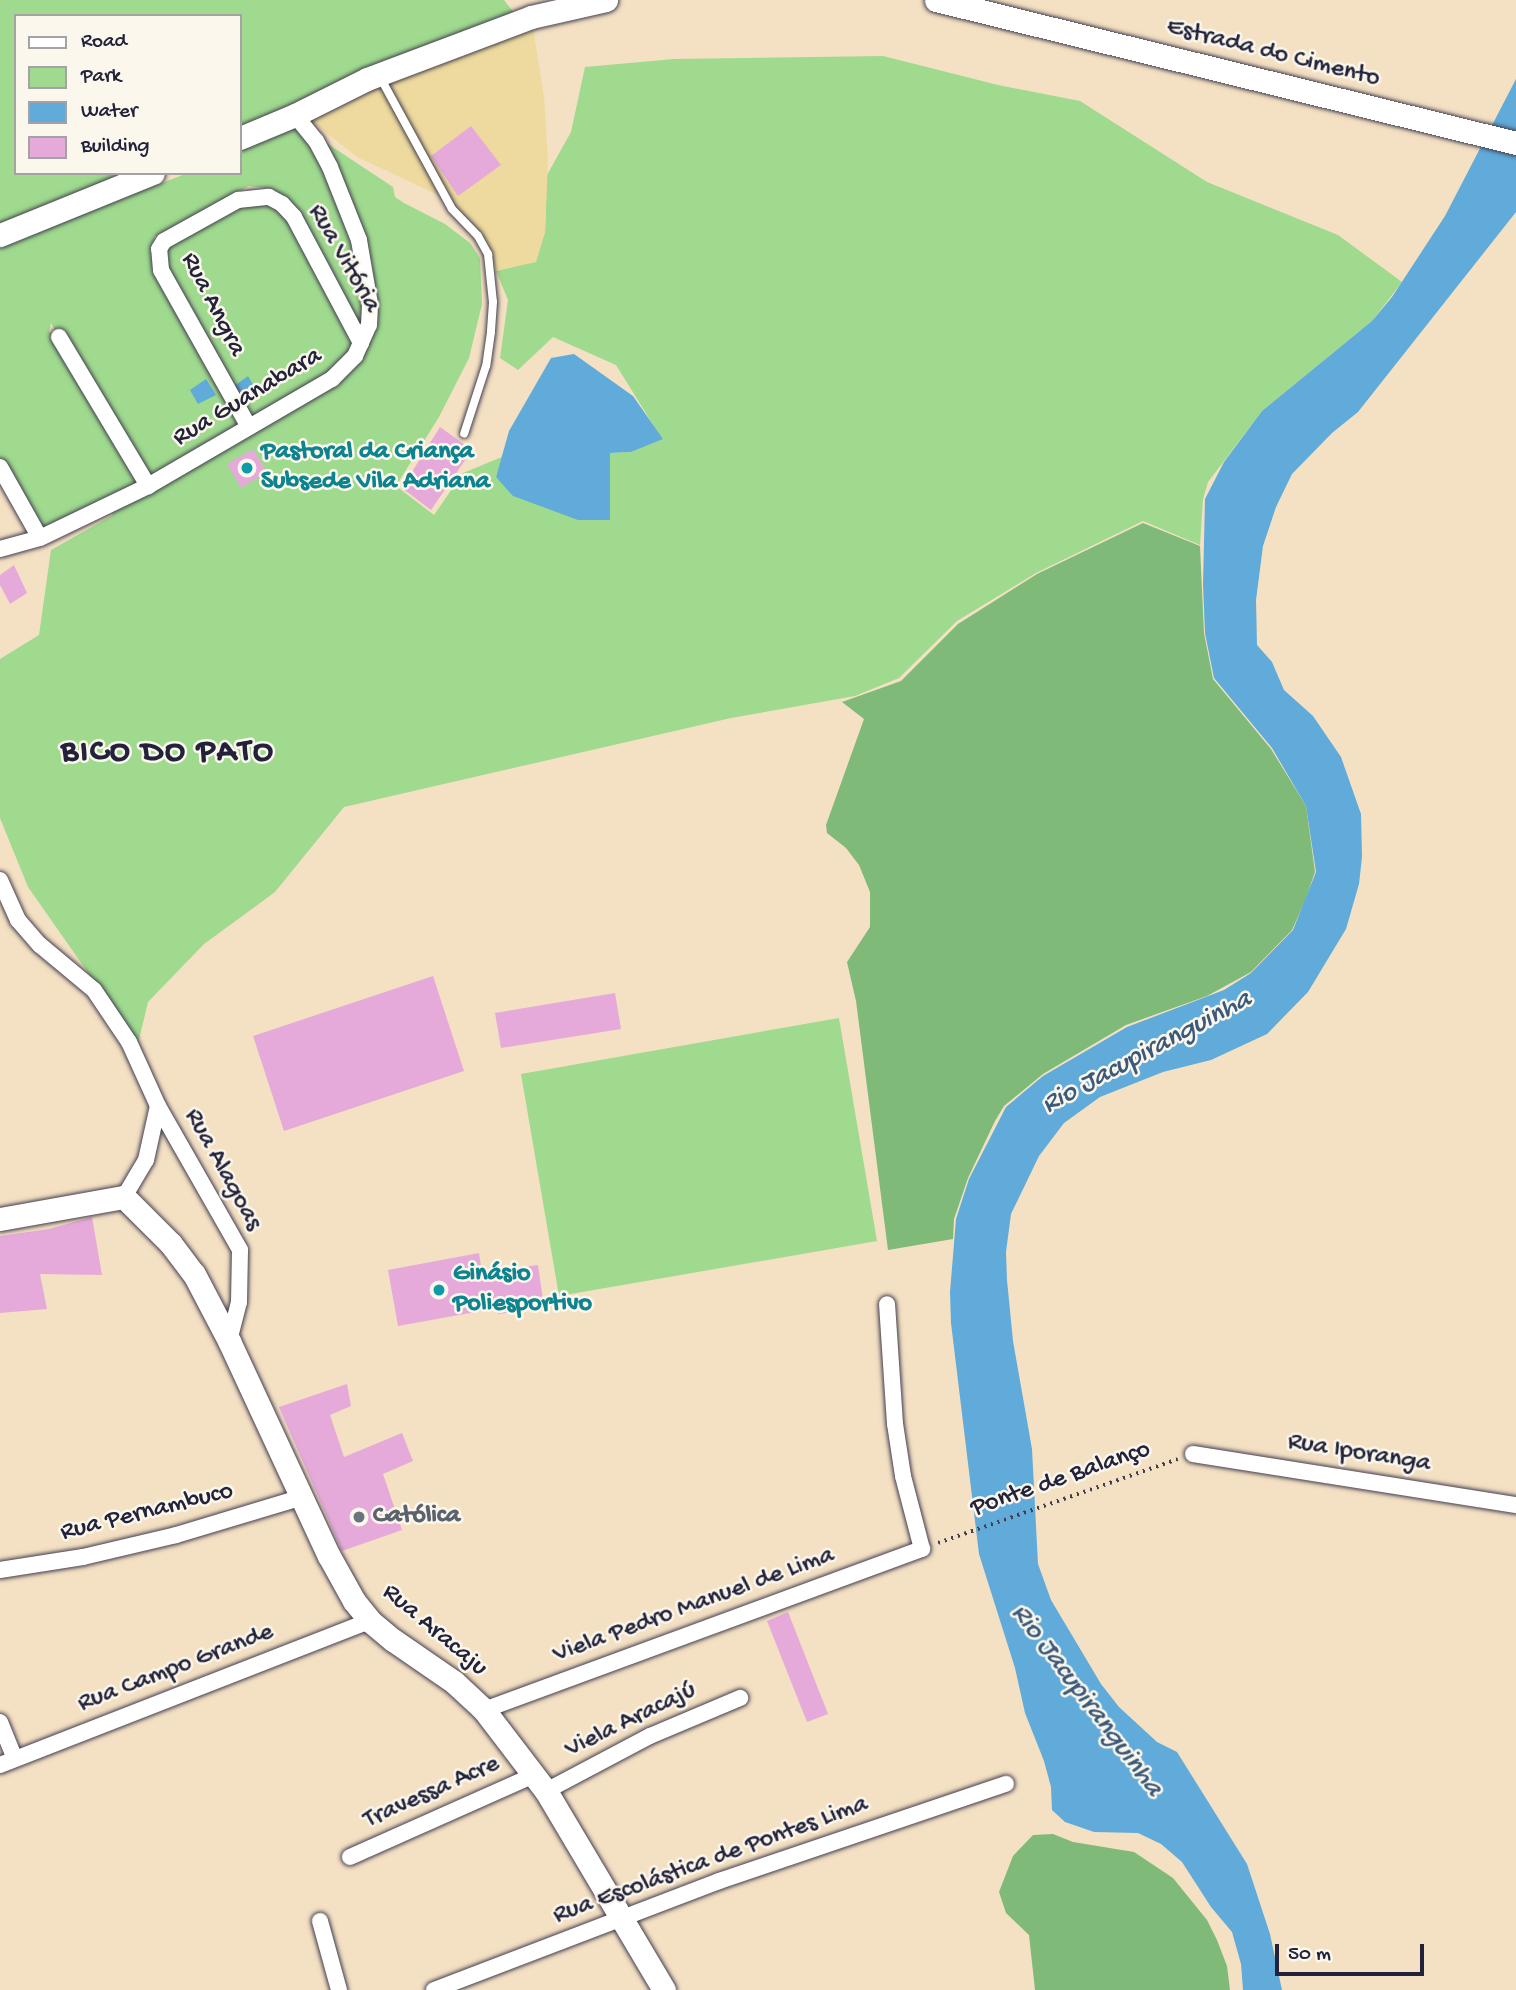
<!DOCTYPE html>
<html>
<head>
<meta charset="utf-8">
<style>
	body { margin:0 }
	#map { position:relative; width:1516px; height:1990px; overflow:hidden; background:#f4e0c3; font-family:"Gochi Hand",sans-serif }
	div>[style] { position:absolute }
	.green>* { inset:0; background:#9fda8e }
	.forest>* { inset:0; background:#7fba79 }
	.sand>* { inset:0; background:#eeda9e }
	.water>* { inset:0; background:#60abd9 }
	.building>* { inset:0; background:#e5aad9 }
	.path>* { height:3.5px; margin-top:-1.75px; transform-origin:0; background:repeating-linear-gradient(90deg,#423e4f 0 2px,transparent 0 7px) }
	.roads { filter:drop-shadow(0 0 2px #423e4f) drop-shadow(0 0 2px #423e4f) }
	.lane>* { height:8px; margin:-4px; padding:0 4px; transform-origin:4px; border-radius:4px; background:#fff }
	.street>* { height:16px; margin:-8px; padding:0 8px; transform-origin:8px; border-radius:8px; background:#fff }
	.secondary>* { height:23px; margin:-11.5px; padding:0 11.5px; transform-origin:11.5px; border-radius:11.5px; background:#fff }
	.dots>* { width:19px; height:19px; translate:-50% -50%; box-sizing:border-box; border:4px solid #fbf7ec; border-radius:50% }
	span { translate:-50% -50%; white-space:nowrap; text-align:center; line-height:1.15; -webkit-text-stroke:5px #fbf7ec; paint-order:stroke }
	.street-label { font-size:26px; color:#22223b }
	.culture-label { font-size:26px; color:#0d838f; font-weight:700 }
	.left { translate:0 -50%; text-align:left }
	.worship-label { font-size:26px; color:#5b616d; font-weight:700 }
	.water-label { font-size:28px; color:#3b597a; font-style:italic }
	.district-label { font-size:33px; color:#22223b; font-weight:700; letter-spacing:2px }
	.legend { position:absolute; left:14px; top:14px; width:228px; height:161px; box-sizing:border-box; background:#fbf7ec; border:2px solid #a4a2a5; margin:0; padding:9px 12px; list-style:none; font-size:21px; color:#22223b }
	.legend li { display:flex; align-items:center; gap:14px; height:35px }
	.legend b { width:35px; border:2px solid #a4a2a5 }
	.scale { position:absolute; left:1275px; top:1944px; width:149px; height:32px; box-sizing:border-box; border:4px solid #22223b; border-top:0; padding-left:9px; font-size:21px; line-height:24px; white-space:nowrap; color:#22223b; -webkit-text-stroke:5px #fbf7ec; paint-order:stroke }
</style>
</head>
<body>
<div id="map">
	<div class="green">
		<div style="clip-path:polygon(0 0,504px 0,518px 18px,240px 131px,240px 16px,16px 16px,16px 173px,132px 173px,0 223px)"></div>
		<div style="clip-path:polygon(883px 56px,998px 85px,1080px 101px,1207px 182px,1338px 235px,1402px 282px,1372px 321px,1262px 411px,1208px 482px,1203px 499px,1200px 545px,1143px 521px,1036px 573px,957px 621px,899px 678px,855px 696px,731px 718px,344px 807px,275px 892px,204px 944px,148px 1002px,138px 1044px,28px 887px,0 818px,0 659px,39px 635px,51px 550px,113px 515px,111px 511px,334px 382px,375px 310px,322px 140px,393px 187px,395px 197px,404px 203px,445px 224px,470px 243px,480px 258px,482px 304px,469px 358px,439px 417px,396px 486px,434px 515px,463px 473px,502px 457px,496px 477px,610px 520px,610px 453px,631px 452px,662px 439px,616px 365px,553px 337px,518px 370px,500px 358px,508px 300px,496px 271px,536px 261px,545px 232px,547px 175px,571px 132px,585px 67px,674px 59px)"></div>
		<div style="clip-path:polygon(297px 126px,323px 161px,362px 275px,365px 302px,358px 324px,299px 215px,273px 189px,249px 186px,154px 237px,156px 269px,245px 426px,149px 481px,51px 323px,49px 332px,56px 333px,143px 479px,41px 534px,0 461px,0 245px,188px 173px,240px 173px,240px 151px)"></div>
		<div style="clip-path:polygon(261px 199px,288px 218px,358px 344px,337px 370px,251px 421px,164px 264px,161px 249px,229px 209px)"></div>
		<div style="clip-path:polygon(839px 1018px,877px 1241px,559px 1296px,521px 1074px)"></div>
	</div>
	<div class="forest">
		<div style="clip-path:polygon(1143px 523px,1200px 546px,1204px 633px,1213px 679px,1271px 749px,1306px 806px,1315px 872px,1305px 901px,1292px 930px,1251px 972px,1207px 996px,1126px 1025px,1043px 1074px,1004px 1106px,995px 1121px,968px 1178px,954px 1219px,953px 1239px,888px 1250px,856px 1001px,847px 962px,870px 927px,870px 892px,859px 865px,846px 848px,827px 833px,826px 825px,864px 719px,842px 702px,901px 681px,958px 624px,1037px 574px)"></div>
		<div style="clip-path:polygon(1053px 1834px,1073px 1842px,1134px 1852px,1173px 1878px,1207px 1920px,1217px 1940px,1227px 1966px,1230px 1990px,1035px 1990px,1029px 1935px,1006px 1913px,999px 1892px,1013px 1856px,1033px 1835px)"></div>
	</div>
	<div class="sand">
		<div style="clip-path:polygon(532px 21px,544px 97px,548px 161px,545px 232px,536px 262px,496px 271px,489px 244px,453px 202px,357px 157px,305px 116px)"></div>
	</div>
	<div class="water">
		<div style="clip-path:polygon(1516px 79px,1516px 212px,1358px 412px,1332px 433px,1292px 474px,1276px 507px,1263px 546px,1256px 600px,1257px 645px,1272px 662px,1284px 690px,1313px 716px,1341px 757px,1361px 814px,1362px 857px,1359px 884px,1346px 929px,1308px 992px,1267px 1034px,1211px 1060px,1163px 1072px,1100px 1097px,1064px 1123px,1039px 1156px,1011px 1214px,1006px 1252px,1007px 1280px,1013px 1341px,1032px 1449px,1038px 1564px,1051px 1600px,1101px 1684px,1119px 1707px,1157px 1742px,1177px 1752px,1247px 1864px,1270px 1934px,1282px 1990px,1243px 1990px,1241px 1964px,1232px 1932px,1211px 1907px,1182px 1862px,1161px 1844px,1138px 1833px,1094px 1832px,1065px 1822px,1052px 1810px,1051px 1787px,1044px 1761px,1025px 1713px,1015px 1668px,979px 1554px,951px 1323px,950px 1292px,956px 1219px,969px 1179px,1006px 1107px,1043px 1076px,1127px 1027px,1224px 990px,1251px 973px,1293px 930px,1316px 872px,1306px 806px,1272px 748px,1214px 678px,1205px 633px,1203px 585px,1205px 499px,1224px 462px,1262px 411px,1372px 321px,1392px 297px,1445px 216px)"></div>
		<div style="clip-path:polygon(574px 354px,633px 396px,663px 439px,631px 452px,610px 453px,610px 520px,578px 520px,513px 496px,496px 477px,509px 431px,551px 358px)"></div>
		<div style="clip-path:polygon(248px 376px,255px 388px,241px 397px,234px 386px)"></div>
		<div style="clip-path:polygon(206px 379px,216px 395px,198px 404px,190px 390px)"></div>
	</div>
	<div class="building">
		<div style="clip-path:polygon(471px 126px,501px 165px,458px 196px,431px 156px)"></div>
		<div style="clip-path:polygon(440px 427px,472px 450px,431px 510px,402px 488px)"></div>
		<div style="clip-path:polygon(253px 449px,267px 472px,241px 488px,227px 464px)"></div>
		<div style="clip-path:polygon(14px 565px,27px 593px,10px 604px,0 585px,0 575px)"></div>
		<div style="clip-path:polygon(433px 976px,464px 1071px,284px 1131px,253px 1036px)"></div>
		<div style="clip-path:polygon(615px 993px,621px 1029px,501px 1048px,495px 1013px)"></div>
		<div style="clip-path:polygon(92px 1217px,102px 1275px,40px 1274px,47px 1309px,0 1313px,0 1236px,49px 1229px)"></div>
		<div style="clip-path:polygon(479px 1253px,482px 1273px,538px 1265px,544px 1307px,498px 1314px,498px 1308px,398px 1326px,388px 1270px)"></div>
		<div style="clip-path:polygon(347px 1384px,351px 1406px,330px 1415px,344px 1457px,402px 1433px,413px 1461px,383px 1474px,402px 1530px,342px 1551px,279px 1407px)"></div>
		<div style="clip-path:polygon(788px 1612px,828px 1714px,807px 1722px,767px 1621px)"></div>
	</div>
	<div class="path">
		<div style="left:938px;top:1543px;width:254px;rotate:-19.3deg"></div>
	</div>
	<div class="roads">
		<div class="lane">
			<div style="left:380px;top:77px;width:150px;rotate:61.4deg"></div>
			<div style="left:452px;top:209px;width:37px;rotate:46deg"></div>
			<div style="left:478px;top:236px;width:21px;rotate:61deg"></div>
			<div style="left:488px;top:254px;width:48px;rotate:84.1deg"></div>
			<div style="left:493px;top:302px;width:30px;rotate:94deg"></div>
			<div style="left:491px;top:332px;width:34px;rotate:98deg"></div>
			<div style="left:486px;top:366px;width:71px;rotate:107.9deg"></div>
		</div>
		<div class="street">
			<div style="left:59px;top:337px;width:174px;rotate:59.1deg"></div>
			<div style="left:249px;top:427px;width:180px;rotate:-119.3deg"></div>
			<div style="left:161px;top:270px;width:21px;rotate:-95deg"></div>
			<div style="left:159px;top:249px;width:9px;rotate:-58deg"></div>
			<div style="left:164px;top:241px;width:85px;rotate:-29deg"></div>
			<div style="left:238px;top:200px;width:31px;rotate:-6deg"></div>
			<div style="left:269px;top:197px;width:15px;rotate:28deg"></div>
			<div style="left:282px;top:204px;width:18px;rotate:47deg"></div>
			<div style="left:294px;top:217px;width:143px;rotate:62deg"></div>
			<div style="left:0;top:467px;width:81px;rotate:60.6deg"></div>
			<div style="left:0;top:549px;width:41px;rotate:-15.4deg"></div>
			<div style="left:40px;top:538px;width:120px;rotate:-25.7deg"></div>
			<div style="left:148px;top:486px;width:213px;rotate:-30.2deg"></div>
			<div style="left:332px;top:379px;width:33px;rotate:-45deg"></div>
			<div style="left:355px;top:356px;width:34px;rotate:-66deg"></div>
			<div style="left:369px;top:325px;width:21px;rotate:-87deg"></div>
			<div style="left:370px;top:304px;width:65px;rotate:-99.8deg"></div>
			<div style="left:359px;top:240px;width:79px;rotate:-111.7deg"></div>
			<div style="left:330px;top:167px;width:30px;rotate:-118deg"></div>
			<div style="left:316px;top:141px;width:33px;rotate:-129deg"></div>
			<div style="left:0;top:880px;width:44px;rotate:65.8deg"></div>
			<div style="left:18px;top:920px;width:33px;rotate:49deg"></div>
			<div style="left:40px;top:945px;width:70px;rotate:39.8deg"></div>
			<div style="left:94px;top:990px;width:63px;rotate:56.1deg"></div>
			<div style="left:129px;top:1042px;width:70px;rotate:65.6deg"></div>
			<div style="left:158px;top:1106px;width:166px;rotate:60.3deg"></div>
			<div style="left:240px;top:1250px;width:52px;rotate:91.1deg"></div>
			<div style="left:239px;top:1302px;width:40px;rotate:104.4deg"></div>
			<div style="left:124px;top:1197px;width:43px;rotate:-59.3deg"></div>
			<div style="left:146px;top:1160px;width:55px;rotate:-77.5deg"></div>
			<div style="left:1193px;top:1454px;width:327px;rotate:9deg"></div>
			<div style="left:0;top:1570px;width:84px;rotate:-8.9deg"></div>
			<div style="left:83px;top:1557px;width:96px;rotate:-13.3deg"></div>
			<div style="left:176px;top:1535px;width:133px;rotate:-16.7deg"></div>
			<div style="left:484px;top:1710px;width:467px;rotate:-20.2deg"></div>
			<div style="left:922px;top:1549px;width:75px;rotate:-104.6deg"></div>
			<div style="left:903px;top:1476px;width:53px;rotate:-98.7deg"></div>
			<div style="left:895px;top:1424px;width:120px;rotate:-93.8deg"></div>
			<div style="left:0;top:1722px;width:38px;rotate:68deg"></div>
			<div style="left:0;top:1765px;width:397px;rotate:-21.3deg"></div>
			<div style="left:546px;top:1791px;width:118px;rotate:-27.9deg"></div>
			<div style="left:650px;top:1736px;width:98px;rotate:-22.9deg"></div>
			<div style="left:350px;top:1857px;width:201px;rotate:-24deg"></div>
			<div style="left:320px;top:1921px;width:72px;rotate:74.6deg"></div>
			<div style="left:434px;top:1990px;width:305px;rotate:-20.9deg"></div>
			<div style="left:719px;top:1881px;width:303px;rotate:-18.7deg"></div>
		</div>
		<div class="secondary">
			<div style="left:936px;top:0;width:597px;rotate:13.85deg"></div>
			<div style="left:240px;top:138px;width:60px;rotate:-22.7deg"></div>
			<div style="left:295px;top:115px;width:80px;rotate:-26.6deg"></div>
			<div style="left:367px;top:79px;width:175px;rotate:-20.7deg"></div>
			<div style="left:531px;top:17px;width:77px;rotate:-12.8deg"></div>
			<div style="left:0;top:235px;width:165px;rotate:-22.1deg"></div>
			<div style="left:0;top:1219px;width:126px;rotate:-10.1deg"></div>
			<div style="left:124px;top:1197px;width:66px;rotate:45deg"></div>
			<div style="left:171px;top:1244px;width:38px;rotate:53deg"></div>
			<div style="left:194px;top:1274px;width:76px;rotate:62.4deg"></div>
			<div style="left:229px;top:1341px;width:237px;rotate:65.1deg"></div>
			<div style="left:329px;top:1556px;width:51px;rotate:60.9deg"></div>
			<div style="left:354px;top:1601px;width:26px;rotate:51deg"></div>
			<div style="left:370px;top:1621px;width:30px;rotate:40deg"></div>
			<div style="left:393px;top:1640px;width:74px;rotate:34.5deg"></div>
			<div style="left:454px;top:1682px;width:41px;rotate:43deg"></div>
			<div style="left:484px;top:1710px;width:102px;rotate:52.6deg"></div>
			<div style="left:546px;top:1791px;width:231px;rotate:59.3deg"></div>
		</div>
	</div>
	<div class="dots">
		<div style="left:247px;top:468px;background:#0f9aa8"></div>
		<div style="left:439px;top:1290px;background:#0f9aa8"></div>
		<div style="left:359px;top:1517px;background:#6b7280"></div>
	</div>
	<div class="street-label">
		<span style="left:1273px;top:54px;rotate:14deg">Estrada do Cimento</span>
		<span style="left:343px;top:259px;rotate:60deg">Rua Vitória</span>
		<span style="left:212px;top:305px;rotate:63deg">Rua Angra</span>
		<span style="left:248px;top:398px;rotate:-31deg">Rua Guanabara</span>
		<span style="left:222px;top:1170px;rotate:61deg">Rua Alagoas</span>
		<span style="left:1359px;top:1454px;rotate:9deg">Rua Iporanga</span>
		<span style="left:1061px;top:1480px;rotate:-19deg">Ponte de Balanço</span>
		<span style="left:147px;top:1513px;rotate:-14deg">Rua Pernambuco</span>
		<span style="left:694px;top:1606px;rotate:-20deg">Viela Pedro Manuel de Lima</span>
		<span style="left:434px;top:1631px;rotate:40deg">Rua Aracaju</span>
		<span style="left:176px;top:1669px;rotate:-21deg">Rua Campo Grande</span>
		<span style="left:631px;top:1721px;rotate:-26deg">Viela Aracajú</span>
		<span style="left:432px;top:1793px;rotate:-24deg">Travessa Acre</span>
		<span style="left:711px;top:1861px;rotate:-20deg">Rua Escolástica de Pontes Lima</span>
	</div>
	<div class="culture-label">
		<span class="left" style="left:261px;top:468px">Pastoral da Criança<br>Subsede Vila Adriana</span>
		<span class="left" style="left:453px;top:1290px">Ginásio<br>Poliesportivo</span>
	</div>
	<div class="worship-label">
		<span class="left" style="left:373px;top:1517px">Católica</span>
	</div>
	<div class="water-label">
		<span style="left:1147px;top:1053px;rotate:-28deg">Rio Jacupiranguinha</span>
		<span style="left:1086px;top:1701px;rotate:53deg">Rio Jacupiranguinha</span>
	</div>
	<div class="district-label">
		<span style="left:168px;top:754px">BICO DO PATO</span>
	</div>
	<ul class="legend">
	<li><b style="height:9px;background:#fff"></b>Road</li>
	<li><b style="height:19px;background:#9fda8e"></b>Park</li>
	<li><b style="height:19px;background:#60abd9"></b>Water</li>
	<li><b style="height:19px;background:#e5aad9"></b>Building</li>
	</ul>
	<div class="scale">50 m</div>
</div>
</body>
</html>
